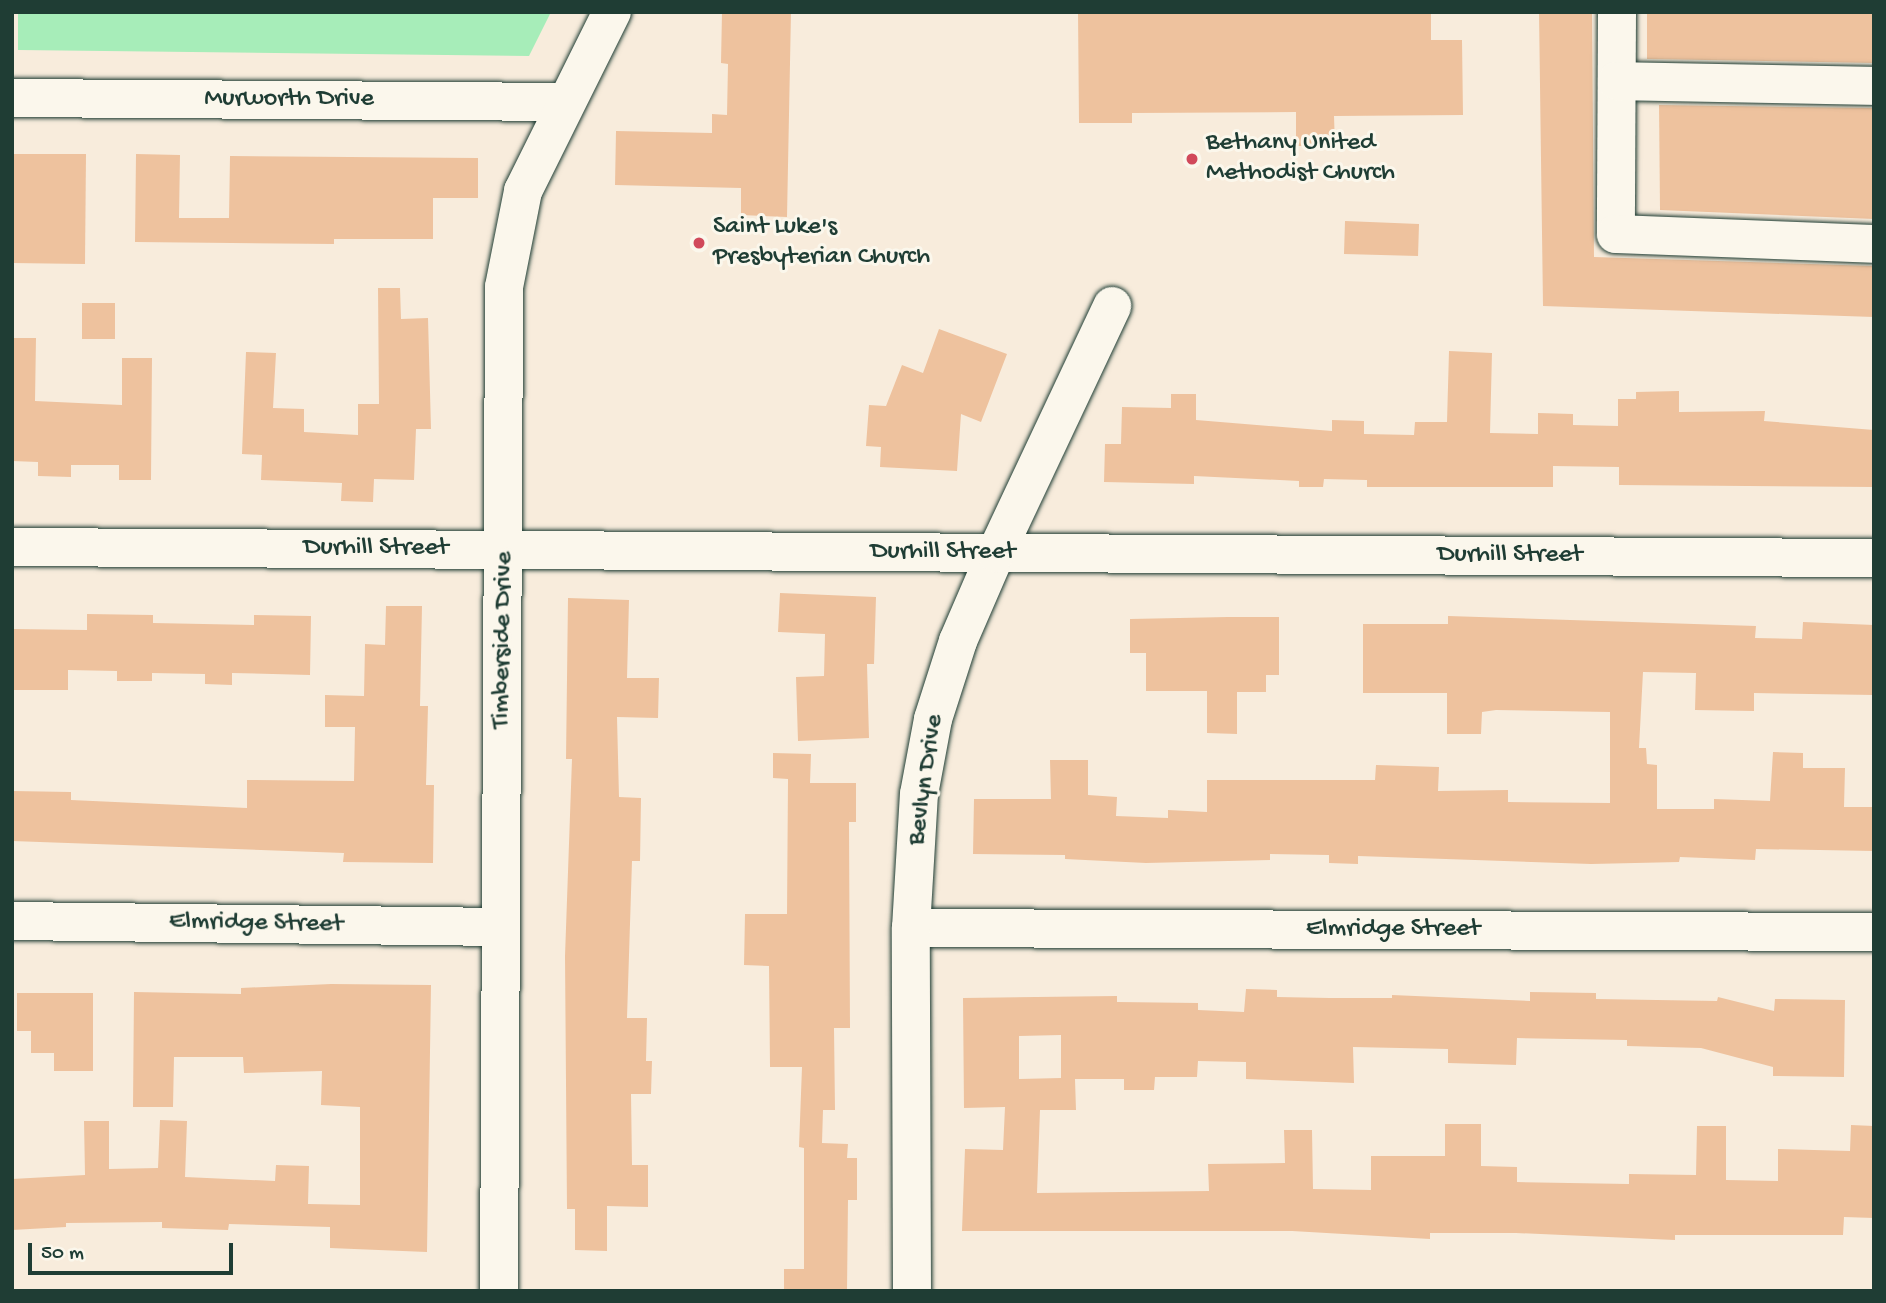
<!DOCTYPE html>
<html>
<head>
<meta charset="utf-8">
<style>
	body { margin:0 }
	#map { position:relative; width:1886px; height:1303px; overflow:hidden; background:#f8ecdc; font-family:"Gochi Hand",sans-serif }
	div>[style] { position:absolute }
	.green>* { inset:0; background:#a7edb9 }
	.building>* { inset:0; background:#eec29e }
	.roads { filter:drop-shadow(0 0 2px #1f3d34) drop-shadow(0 0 2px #1f3d34) }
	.minor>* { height:38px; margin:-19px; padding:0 19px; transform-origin:19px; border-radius:19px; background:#fbf7ec }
	.dots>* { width:19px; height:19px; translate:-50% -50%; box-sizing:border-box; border:4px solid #fbf7ec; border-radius:50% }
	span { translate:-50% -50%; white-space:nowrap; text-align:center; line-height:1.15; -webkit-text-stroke:6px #fbf7ec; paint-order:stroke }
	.street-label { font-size:26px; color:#1f3d34 }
	.poi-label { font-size:26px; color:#1f3d34 }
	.left { translate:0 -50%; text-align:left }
	.frame { position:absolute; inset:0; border:14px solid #1f3d34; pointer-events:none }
	.scale { position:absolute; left:28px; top:1243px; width:205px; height:32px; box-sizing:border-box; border:4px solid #1f3d34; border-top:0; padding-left:9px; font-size:21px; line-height:24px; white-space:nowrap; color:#1f3d34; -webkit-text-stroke:5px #fbf7ec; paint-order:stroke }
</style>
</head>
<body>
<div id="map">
	<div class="green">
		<div style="clip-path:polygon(18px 12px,551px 12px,529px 56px,18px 50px)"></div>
	</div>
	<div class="building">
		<div style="clip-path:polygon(722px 12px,791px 12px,787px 217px,741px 215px,741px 188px,615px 185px,616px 131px,712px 133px,712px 114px,727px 115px,728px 64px,721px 63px)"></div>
		<div style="clip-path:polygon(1078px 12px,1431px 12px,1431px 40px,1462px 40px,1463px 115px,1334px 116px,1335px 146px,1296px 146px,1296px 112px,1132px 113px,1132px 123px,1079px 123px)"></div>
		<div style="clip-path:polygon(1539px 12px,1592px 12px,1594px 257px,1874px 266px,1874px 317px,1543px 306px)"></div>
		<div style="clip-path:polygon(1647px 12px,1874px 12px,1874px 63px,1647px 59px)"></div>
		<div style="clip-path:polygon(1659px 105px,1874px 108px,1874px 219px,1660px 210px)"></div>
		<div style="clip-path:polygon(12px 154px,86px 154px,85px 264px,12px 263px)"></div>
		<div style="clip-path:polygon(136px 154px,180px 155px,179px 218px,229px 218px,230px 156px,478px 158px,478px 198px,433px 198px,433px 239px,334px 239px,334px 244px,135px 242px)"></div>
		<div style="clip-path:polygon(1345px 221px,1419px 224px,1418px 256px,1344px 254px)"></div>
		<div style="clip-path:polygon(378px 288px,400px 288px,401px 319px,428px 318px,431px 429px,416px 429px,414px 480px,374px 479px,373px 502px,341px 501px,342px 483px,261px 480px,262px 455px,242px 454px,246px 352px,276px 353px,273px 408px,304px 409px,304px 432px,358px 435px,358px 404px,379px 404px)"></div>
		<div style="clip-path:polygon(82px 303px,115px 303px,115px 339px,82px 339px)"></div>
		<div style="clip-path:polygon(939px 329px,1007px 354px,981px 422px,961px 414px,957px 471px,880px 467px,881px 447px,866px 446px,869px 405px,886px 406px,902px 365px,923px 373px)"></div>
		<div style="clip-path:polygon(12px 338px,36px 338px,35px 401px,122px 405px,122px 358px,152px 358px,151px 480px,119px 480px,119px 465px,71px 465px,71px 477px,38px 476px,38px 462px,12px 461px)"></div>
		<div style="clip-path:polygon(1449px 351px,1492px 353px,1490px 433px,1538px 434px,1538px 413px,1573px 414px,1573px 425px,1618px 426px,1618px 399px,1636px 399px,1636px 392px,1679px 391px,1679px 412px,1765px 411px,1764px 421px,1874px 430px,1874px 487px,1619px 485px,1619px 467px,1553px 466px,1553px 487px,1367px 487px,1367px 480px,1324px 479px,1323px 487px,1299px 487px,1299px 481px,1194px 476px,1194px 484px,1104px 482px,1105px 444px,1121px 444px,1122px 407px,1171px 408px,1171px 394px,1196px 394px,1196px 420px,1332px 431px,1332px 420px,1364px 421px,1364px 434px,1414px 435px,1415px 422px,1447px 422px)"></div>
		<div style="clip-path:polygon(780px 593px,876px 597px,874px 664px,867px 664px,869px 738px,798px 741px,796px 677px,824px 676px,825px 634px,778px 632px)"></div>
		<div style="clip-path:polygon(568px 598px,629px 600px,627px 678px,659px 678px,658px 718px,617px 717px,619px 797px,641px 798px,640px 861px,632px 861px,627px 1018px,647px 1018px,646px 1061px,652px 1061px,651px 1094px,631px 1094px,632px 1165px,648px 1165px,648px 1207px,607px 1206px,607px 1251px,575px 1250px,575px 1209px,567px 1209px,565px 956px,572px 759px,566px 759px)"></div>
		<div style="clip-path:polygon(386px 606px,422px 606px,420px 706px,428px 706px,426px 785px,434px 785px,433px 863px,343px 862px,344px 853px,12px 841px,12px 791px,71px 792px,71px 800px,247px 808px,247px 780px,354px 781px,355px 727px,325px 727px,325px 695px,364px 696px,365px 644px,385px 645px)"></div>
		<div style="clip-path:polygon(87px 614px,153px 615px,153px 623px,254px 625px,254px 615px,311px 616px,310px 675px,232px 673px,232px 685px,205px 684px,205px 674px,152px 673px,152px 681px,117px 681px,117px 671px,68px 670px,68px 690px,12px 690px,12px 629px,87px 630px)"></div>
		<div style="clip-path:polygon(1448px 616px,1756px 626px,1755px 638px,1802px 639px,1803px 622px,1874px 625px,1874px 695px,1754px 693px,1754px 711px,1695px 710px,1696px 673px,1643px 672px,1639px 748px,1646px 748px,1647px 764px,1657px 765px,1657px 809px,1714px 809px,1714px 799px,1770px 801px,1773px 752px,1803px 753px,1803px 768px,1845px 768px,1844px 807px,1874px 807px,1874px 851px,1756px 849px,1755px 860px,1680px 857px,1679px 862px,1591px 864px,1358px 856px,1358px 864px,1329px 863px,1329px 855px,1270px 854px,1270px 860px,1146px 863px,1065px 859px,1065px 855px,973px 854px,974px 799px,1051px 799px,1050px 760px,1088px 760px,1088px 795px,1117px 797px,1116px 816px,1168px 818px,1168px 810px,1207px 812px,1207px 780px,1375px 780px,1376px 765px,1439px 767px,1438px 791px,1508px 790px,1508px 802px,1610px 803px,1610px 712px,1496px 710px,1482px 712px,1481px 734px,1447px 734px,1447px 693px,1363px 693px,1363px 624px,1448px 624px)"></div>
		<div style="clip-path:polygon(1228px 617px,1279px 617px,1279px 675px,1266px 675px,1266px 692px,1237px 692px,1237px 734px,1207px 733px,1207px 691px,1146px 691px,1146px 653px,1130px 653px,1130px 619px)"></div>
		<div style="clip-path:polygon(773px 753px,811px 754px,810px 783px,856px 783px,856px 822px,849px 822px,850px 1028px,834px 1028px,835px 1110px,823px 1110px,822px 1143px,848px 1144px,847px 1158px,857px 1158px,857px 1200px,848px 1200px,847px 1291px,784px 1291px,784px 1269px,804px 1269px,804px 1148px,799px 1147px,802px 1067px,770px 1067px,769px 966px,744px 965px,745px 914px,787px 914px,788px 779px,773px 778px)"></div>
		<div style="clip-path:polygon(331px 984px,431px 985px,427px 1252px,330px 1248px,330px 1227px,229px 1224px,228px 1230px,162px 1228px,162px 1222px,66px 1223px,66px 1227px,12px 1230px,12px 1179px,85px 1175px,84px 1121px,109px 1121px,109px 1169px,158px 1168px,160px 1120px,187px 1121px,185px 1177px,275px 1181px,276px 1165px,309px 1166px,308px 1204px,360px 1205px,360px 1107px,321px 1105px,322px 1071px,244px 1073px,243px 1057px,174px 1057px,173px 1107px,133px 1107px,134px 992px,241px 994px,241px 988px)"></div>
		<div style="clip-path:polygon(evenodd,1246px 989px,1277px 990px,1277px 997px,1330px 998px,1392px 998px,1392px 995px,1530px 1001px,1530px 992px,1596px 993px,1596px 999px,1717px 1001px,1718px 997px,1774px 1011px,1775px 999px,1845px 1000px,1844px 1077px,1773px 1076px,1773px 1067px,1701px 1048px,1627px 1046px,1627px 1040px,1517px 1038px,1516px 1065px,1448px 1063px,1448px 1049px,1353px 1047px,1354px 1083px,1246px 1079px,1246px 1062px,1198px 1061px,1197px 1077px,1155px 1077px,1154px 1090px,1124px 1090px,1124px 1079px,1075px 1079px,1076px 1110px,1040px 1110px,1037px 1193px,1209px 1191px,1208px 1164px,1285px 1163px,1284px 1130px,1312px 1130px,1313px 1189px,1371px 1190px,1371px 1156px,1445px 1156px,1445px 1124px,1481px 1124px,1481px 1166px,1517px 1167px,1517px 1182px,1629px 1184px,1629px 1174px,1696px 1175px,1697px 1126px,1726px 1126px,1726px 1180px,1778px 1181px,1778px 1149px,1850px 1151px,1851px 1125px,1874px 1126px,1874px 1218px,1844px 1217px,1843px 1235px,1675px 1235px,1675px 1240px,1516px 1233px,1430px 1233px,1430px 1239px,1292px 1231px,962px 1231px,965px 1149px,1003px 1150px,1005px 1107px,964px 1108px,963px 998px,1117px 996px,1117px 1002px,1198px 1003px,1198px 1010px,1244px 1012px,1246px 989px,1061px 1035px,1061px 1078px,1019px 1079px,1019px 1036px,1061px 1035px)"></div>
		<div style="clip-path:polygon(17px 993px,93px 993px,93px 1071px,54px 1071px,54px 1053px,31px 1053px,31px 1031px,17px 1031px)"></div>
	</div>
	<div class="roads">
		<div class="minor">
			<div style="left:1617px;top:12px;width:222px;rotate:90.3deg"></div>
			<div style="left:1616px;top:234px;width:258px;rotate:2.2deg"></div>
			<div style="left:1617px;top:81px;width:257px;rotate:1.1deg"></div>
			<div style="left:12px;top:98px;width:554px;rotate:0.41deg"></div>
			<div style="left:12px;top:547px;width:1862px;rotate:0.34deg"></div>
			<div style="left:12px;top:921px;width:487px;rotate:0.7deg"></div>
			<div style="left:911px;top:928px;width:963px;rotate:0.24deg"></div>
			<div style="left:499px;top:1291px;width:1004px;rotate:-89.71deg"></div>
			<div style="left:504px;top:287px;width:98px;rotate:-78.8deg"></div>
			<div style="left:523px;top:191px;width:200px;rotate:-63.6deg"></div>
			<div style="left:912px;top:1291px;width:363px;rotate:-90.2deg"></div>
			<div style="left:911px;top:928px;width:134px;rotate:-86.6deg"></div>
			<div style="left:919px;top:794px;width:76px;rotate:-79.4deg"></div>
			<div style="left:933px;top:719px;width:82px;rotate:-72.2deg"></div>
			<div style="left:958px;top:641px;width:96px;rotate:-66.6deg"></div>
			<div style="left:996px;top:553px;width:273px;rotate:-64.8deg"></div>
		</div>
	</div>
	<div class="dots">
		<div style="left:1192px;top:159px;background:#d1495b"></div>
		<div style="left:699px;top:243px;background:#d1495b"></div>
	</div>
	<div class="street-label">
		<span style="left:289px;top:100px">Murworth Drive</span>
		<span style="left:376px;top:549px">Durhill Street</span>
		<span style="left:943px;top:553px">Durhill Street</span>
		<span style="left:1510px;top:556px">Durhill Street</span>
		<span style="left:504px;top:640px;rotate:-89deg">Timberside Drive</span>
		<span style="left:927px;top:780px;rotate:-82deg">Bevlyn Drive</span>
		<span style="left:256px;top:924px;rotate:1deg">Elmridge Street</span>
		<span style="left:1393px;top:930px">Elmridge Street</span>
	</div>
	<div class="poi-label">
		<span class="left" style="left:1206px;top:159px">Bethany United<br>Methodist Church</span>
		<span class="left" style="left:713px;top:243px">Saint Luke's<br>Presbyterian Church</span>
	</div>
	<div class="frame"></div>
	<div class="scale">50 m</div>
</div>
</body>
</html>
